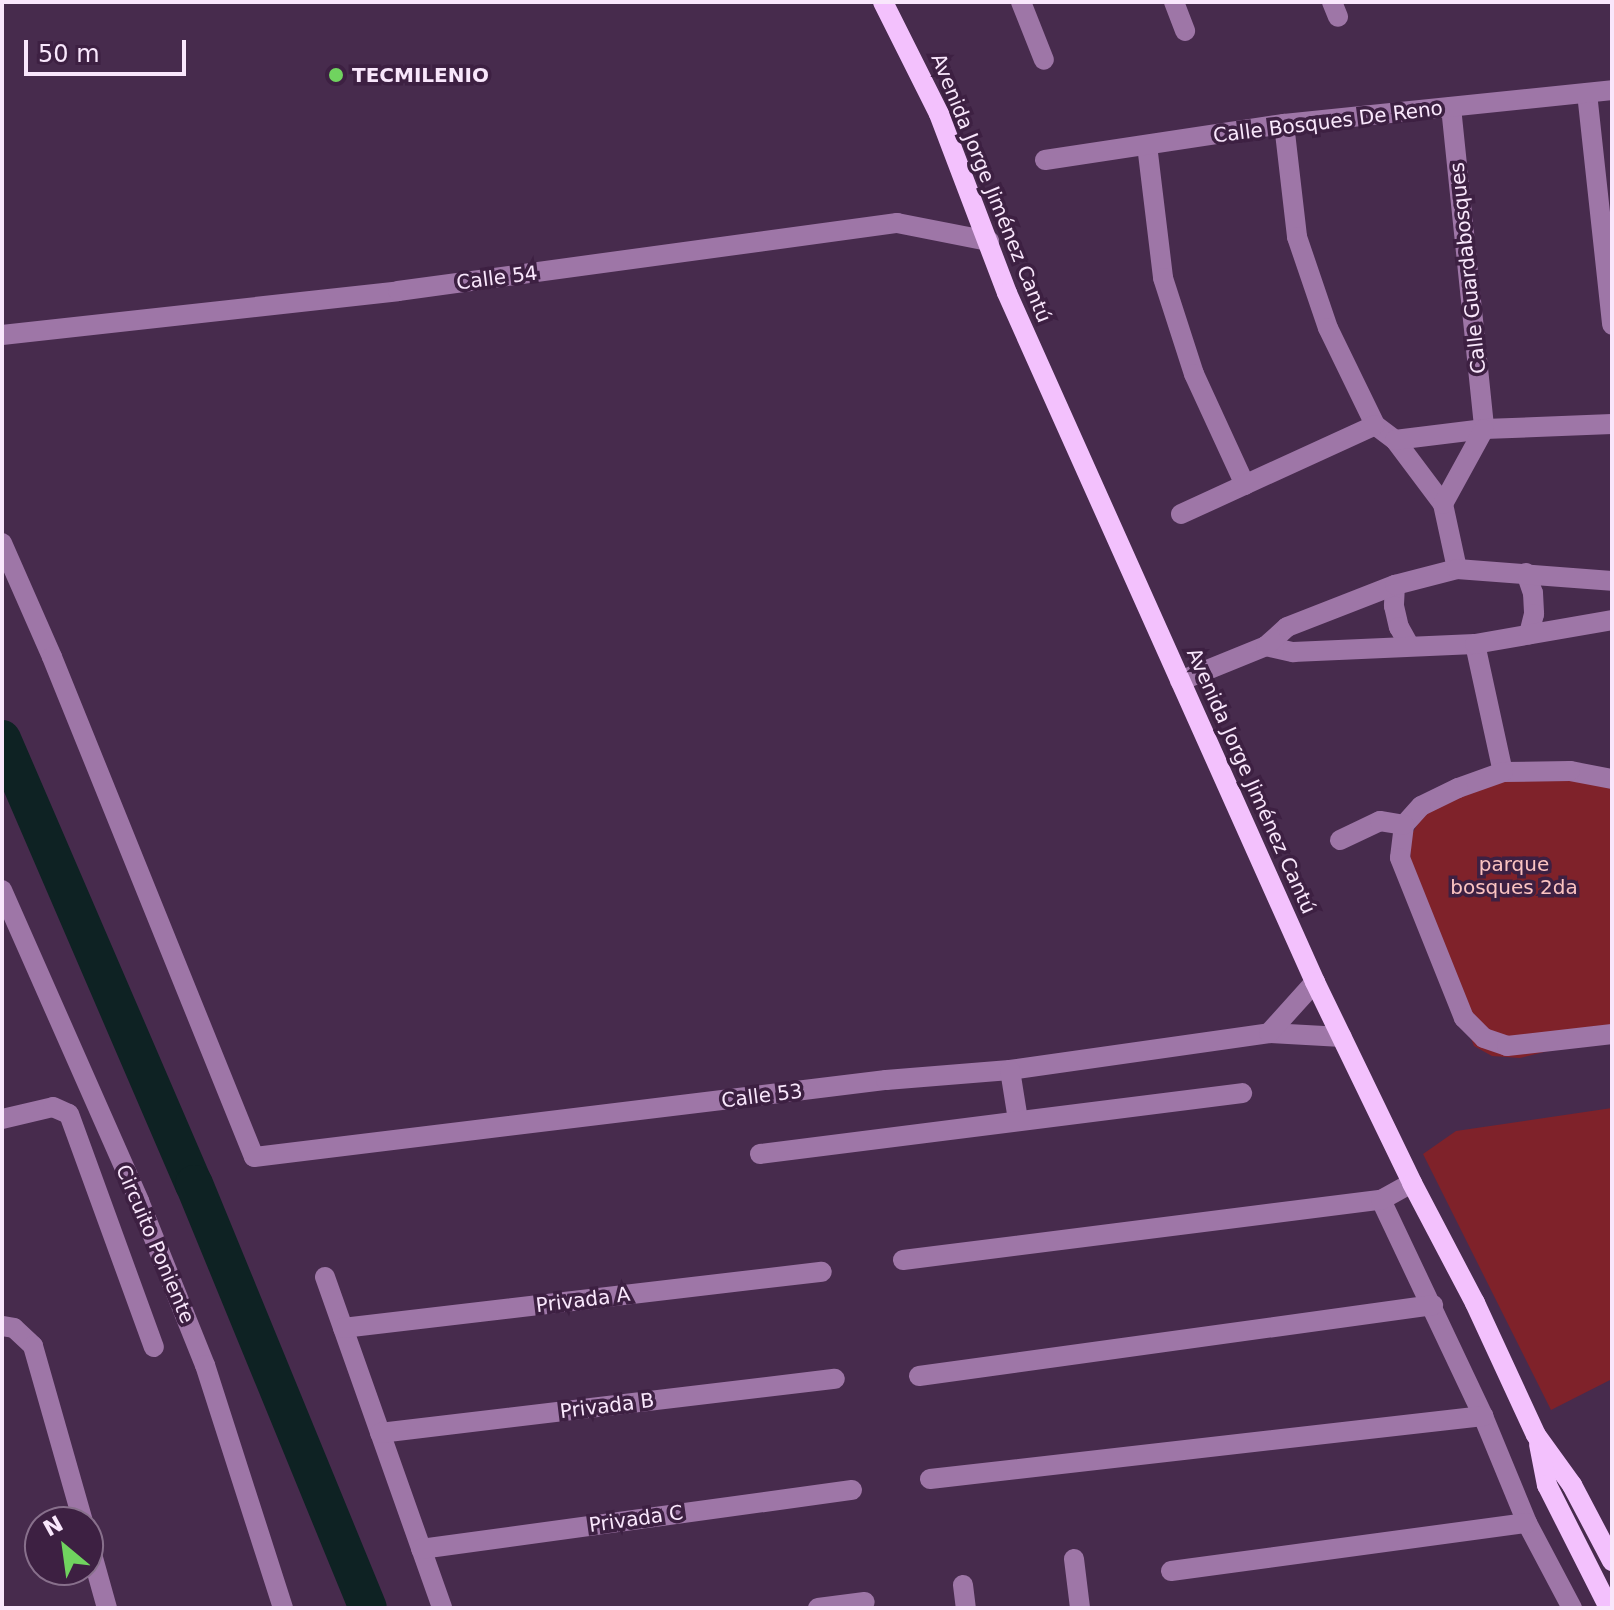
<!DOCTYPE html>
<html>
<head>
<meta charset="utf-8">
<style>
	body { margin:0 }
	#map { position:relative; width:1614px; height:1610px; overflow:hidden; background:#472b4d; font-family:"DejaVu Sans",sans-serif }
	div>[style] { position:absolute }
	.green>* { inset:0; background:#7f222a }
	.river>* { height:38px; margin:-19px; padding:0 19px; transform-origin:19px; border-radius:19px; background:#0e2223 }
	.minor>* { height:20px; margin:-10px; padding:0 10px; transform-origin:10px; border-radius:10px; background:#9e76a7 }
	.major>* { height:20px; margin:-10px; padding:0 10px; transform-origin:10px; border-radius:10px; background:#f3c1fd }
	.dots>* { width:22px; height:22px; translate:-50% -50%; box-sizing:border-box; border:4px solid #3d2042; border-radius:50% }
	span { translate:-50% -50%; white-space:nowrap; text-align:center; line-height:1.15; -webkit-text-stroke:7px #3d2042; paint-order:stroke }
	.poi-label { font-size:20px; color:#f9e7fc; font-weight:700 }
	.left { translate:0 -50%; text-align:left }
	.street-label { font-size:20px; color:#f9e7fc }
	.park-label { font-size:20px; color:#fbc3c1 }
	.frame { position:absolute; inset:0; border:4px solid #f9e7fc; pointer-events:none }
	.north { position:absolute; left:24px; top:1506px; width:80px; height:80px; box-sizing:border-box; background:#3d2042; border:2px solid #88708c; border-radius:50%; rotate:331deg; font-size:22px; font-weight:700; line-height:32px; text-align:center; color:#f9e7fc }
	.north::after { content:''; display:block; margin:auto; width:28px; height:36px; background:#70d35f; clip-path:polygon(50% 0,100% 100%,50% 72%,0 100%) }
	.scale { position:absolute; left:24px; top:40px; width:162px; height:36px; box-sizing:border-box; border:4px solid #f9e7fc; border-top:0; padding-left:10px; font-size:24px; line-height:28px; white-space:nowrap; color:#f9e7fc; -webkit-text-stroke:6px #3d2042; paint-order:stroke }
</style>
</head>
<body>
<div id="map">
	<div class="green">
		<div style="clip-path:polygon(1512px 774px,1612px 783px,1612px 1040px,1576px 1044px,1520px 1058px,1492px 1056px,1474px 1046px,1411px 881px,1410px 837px,1429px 805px)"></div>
		<div style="clip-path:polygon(1612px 1108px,1612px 1379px,1551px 1410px,1423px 1154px,1456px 1131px)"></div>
	</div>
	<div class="river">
		<div style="left:2px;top:739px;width:485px;rotate:66.7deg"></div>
		<div style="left:194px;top:1184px;width:458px;rotate:67.7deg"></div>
	</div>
	<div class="minor">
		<div style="left:1021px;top:2px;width:62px;rotate:68.4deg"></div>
		<div style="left:1174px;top:2px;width:31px;rotate:69deg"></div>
		<div style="left:1332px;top:2px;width:16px;rotate:68deg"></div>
		<div style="left:1587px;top:93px;width:233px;rotate:83.8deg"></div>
		<div style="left:1451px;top:107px;width:324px;rotate:84.1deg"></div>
		<div style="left:1284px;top:124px;width:114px;rotate:83.4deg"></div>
		<div style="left:1297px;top:237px;width:96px;rotate:71.2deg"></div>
		<div style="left:1328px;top:328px;width:108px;rotate:64.1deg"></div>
		<div style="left:1375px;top:425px;width:25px;rotate:37deg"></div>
		<div style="left:1395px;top:440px;width:80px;rotate:53.1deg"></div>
		<div style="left:1443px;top:504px;width:66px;rotate:77.8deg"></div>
		<div style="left:1147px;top:145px;width:134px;rotate:83.1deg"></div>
		<div style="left:1163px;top:278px;width:101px;rotate:72.1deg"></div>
		<div style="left:1194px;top:374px;width:122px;rotate:65.3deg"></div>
		<div style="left:1045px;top:160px;width:242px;rotate:-8.6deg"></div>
		<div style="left:1284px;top:124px;width:330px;rotate:-5.9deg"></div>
		<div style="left:2px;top:335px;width:398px;rotate:-6.3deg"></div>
		<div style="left:398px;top:291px;width:504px;rotate:-7.76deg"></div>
		<div style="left:897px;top:223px;width:94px;rotate:11.1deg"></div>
		<div style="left:1395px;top:440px;width:90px;rotate:-7deg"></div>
		<div style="left:1484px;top:429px;width:128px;rotate:-2.2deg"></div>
		<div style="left:1443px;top:504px;width:85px;rotate:-61.3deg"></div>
		<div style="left:1181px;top:514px;width:213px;rotate:-24.6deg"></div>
		<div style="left:2px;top:543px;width:124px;rotate:66.3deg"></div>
		<div style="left:52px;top:657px;width:539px;rotate:68deg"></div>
		<div style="left:254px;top:1157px;width:637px;rotate:-6.95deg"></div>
		<div style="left:886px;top:1080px;width:124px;rotate:-4.6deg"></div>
		<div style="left:1010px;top:1070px;width:262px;rotate:-8.1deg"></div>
		<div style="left:1269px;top:1033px;width:73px;rotate:3.1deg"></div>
		<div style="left:1526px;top:573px;width:21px;rotate:71deg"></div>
		<div style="left:1533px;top:593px;width:21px;rotate:87deg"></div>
		<div style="left:1534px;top:614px;width:21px;rotate:104deg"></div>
		<div style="left:1395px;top:585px;width:21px;rotate:93deg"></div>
		<div style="left:1394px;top:606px;width:22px;rotate:77deg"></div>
		<div style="left:1399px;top:627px;width:21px;rotate:61deg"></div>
		<div style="left:1475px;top:644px;width:131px;rotate:77.7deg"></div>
		<div style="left:1266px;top:646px;width:28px;rotate:13deg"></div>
		<div style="left:1293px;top:652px;width:182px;rotate:-2.5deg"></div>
		<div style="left:1475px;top:644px;width:139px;rotate:-9.9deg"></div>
		<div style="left:1180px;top:681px;width:93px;rotate:-22.1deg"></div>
		<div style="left:1266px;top:646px;width:28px;rotate:-42deg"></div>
		<div style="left:1287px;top:627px;width:116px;rotate:-21.3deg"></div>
		<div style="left:1395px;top:585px;width:64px;rotate:-14.5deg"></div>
		<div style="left:1457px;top:569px;width:155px;rotate:4.4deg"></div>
		<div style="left:1612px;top:779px;width:43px;rotate:-169.2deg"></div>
		<div style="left:1570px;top:771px;width:67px;rotate:179.1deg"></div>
		<div style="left:1503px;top:772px;width:48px;rotate:160.4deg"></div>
		<div style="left:1458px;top:788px;width:41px;rotate:154.1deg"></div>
		<div style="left:1421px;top:806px;width:25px;rotate:132deg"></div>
		<div style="left:1404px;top:825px;width:33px;rotate:97deg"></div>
		<div style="left:1400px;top:858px;width:172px;rotate:68.2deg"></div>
		<div style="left:1464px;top:1018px;width:28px;rotate:45deg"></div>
		<div style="left:1484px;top:1038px;width:24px;rotate:19deg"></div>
		<div style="left:1507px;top:1046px;width:106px;rotate:-6.5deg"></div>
		<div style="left:1340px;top:840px;width:44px;rotate:-25.4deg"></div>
		<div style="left:1380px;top:821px;width:24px;rotate:9deg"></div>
		<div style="left:2px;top:890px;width:340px;rotate:66.2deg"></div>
		<div style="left:139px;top:1201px;width:177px;rotate:68.1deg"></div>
		<div style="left:205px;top:1365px;width:255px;rotate:72.2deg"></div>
		<div style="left:1269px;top:1033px;width:69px;rotate:-48deg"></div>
		<div style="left:1010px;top:1070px;width:51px;rotate:80.9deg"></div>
		<div style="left:2px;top:1119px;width:52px;rotate:-13.2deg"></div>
		<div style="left:53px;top:1107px;width:17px;rotate:24deg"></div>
		<div style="left:69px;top:1114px;width:248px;rotate:70deg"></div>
		<div style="left:760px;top:1154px;width:486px;rotate:-7.2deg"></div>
		<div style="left:1381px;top:1200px;width:239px;rotate:64.7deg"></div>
		<div style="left:1483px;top:1416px;width:116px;rotate:67.6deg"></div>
		<div style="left:1527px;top:1523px;width:96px;rotate:62.1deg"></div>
		<div style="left:903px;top:1260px;width:482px;rotate:-7.2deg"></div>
		<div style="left:1381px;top:1200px;width:35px;rotate:-29deg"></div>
		<div style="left:325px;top:1277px;width:351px;rotate:70.5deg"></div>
		<div style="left:2px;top:1326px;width:12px;rotate:9deg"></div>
		<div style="left:14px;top:1328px;width:26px;rotate:43deg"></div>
		<div style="left:33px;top:1346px;width:183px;rotate:74.1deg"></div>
		<div style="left:343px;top:1328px;width:482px;rotate:-6.7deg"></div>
		<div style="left:919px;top:1376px;width:519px;rotate:-7.86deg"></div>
		<div style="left:380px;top:1433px;width:458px;rotate:-6.8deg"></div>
		<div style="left:930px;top:1479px;width:557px;rotate:-6.5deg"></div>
		<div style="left:88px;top:1540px;width:71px;rotate:74.4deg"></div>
		<div style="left:421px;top:1549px;width:435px;rotate:-7.8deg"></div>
		<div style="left:1074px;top:1559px;width:49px;rotate:83deg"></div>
		<div style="left:1171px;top:1571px;width:359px;rotate:-7.7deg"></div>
		<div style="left:963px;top:1585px;width:23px;rotate:83deg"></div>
		<div style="left:818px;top:1608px;width:47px;rotate:-7.3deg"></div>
	</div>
	<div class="major">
		<div style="left:883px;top:2px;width:125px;rotate:63.4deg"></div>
		<div style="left:939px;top:114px;width:191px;rotate:69.2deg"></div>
		<div style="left:1007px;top:293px;width:755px;rotate:65.91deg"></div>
		<div style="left:1315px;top:982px;width:223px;rotate:64.2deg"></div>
		<div style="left:1412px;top:1183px;width:136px;rotate:62.3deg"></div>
		<div style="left:1475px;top:1303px;width:145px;rotate:65.2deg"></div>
		<div style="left:1536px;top:1435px;width:62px;rotate:54.2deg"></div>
		<div style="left:1572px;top:1485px;width:86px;rotate:62.2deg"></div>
		<div style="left:1539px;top:1444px;width:42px;rotate:79deg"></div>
		<div style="left:1547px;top:1485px;width:138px;rotate:63.2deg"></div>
	</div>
	<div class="dots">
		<div style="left:336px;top:75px;background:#70d35f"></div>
	</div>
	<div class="poi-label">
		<span class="left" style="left:352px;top:75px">TECMILENIO</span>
	</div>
	<div class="street-label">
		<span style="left:1328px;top:122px;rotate:-7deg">Calle Bosques De Reno</span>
		<span style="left:991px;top:188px;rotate:68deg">Avenida Jorge Jiménez Cantú</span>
		<span style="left:1468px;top:268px;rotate:-96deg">Calle Guardabosques</span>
		<span style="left:497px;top:278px;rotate:-7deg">Calle 54</span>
		<span style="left:1251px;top:781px;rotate:66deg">Avenida Jorge Jiménez Cantú</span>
		<span style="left:762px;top:1096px;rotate:-7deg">Calle 53</span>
		<span style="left:155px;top:1244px;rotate:67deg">Circuito Poniente</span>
		<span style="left:583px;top:1300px;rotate:-7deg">Privada A</span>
		<span style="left:607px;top:1406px;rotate:-7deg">Privada B</span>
		<span style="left:636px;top:1519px;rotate:-8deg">Privada C</span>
	</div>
	<div class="park-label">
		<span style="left:1514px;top:876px">parque<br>bosques 2da</span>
	</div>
	<div class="frame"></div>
	<div class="north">N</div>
	<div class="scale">50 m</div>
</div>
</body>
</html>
